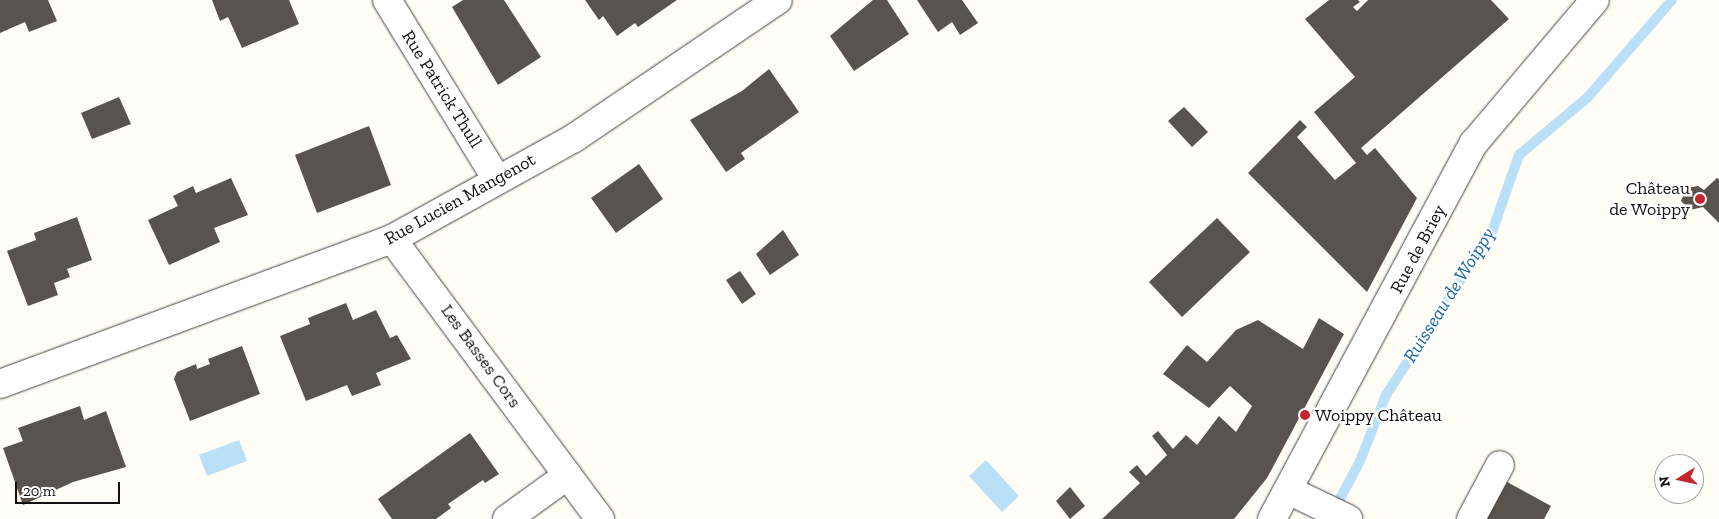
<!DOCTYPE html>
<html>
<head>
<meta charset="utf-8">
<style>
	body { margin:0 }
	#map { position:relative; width:1719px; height:519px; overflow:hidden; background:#fffdf5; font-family:"Zilla Slab",serif }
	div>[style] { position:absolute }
	.water>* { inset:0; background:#b9e0f7 }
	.stream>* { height:10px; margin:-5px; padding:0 5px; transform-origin:5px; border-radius:5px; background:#b9e0f7 }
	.building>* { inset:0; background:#5a524d }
	.roads { filter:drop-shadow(0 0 1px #444) drop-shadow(0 0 1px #444) }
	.minor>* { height:28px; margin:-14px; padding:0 14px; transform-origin:14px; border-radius:14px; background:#fff }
	.dots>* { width:14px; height:14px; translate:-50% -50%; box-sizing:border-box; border:2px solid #fff; border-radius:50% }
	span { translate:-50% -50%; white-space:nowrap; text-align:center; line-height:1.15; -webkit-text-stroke:5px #fff; paint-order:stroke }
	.street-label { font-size:18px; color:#111 }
	.poi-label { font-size:18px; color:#111 }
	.right { translate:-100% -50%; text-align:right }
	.left { translate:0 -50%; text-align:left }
	.water-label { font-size:19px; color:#1768a6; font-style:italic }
	.north { position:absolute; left:1654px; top:454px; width:50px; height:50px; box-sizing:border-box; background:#fff; border:1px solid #a0a0a0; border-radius:50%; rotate:260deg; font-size:14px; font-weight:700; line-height:20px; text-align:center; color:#111 }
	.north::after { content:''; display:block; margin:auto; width:18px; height:22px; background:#c4262e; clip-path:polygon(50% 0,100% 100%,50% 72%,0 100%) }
	.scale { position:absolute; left:15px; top:482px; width:105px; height:22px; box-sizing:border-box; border:2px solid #111; border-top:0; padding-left:6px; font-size:15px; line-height:18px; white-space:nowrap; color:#111; -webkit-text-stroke:4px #fff; paint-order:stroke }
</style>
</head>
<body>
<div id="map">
	<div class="water">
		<div style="clip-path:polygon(239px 440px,247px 461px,207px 476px,199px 455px)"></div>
		<div style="clip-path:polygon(986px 460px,1019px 496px,1002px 512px,969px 476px)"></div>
	</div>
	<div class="stream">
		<div style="left:1333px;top:512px;width:58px;rotate:-62.1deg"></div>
		<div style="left:1360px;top:461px;width:71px;rotate:-68.5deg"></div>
		<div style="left:1386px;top:395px;width:194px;rotate:-57deg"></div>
		<div style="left:1492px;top:232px;width:82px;rotate:-70.7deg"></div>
		<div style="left:1519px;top:155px;width:90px;rotate:-40deg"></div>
		<div style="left:1588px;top:97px;width:128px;rotate:-49.1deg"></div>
	</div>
	<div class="building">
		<div style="clip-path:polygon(0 0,48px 0,57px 21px,29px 32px,25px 22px,0 33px)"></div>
		<div style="clip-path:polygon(212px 0,289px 0,299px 24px,242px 48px,228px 17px,220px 21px)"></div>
		<div style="clip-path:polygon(463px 0,504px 0,541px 57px,498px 85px,452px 7px)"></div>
		<div style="clip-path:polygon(585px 0,677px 0,638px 27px,635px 23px,617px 36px,603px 16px,599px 20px)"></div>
		<div style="clip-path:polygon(873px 0,887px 0,909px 34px,854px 71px,830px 36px)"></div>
		<div style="clip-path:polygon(917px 0,962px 0,978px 23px,960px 35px,952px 22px,938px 32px)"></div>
		<div style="clip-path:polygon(1329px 0,1358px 0,1360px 2px,1353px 7px,1357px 11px,1368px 0,1491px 0,1509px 19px,1361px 148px,1367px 155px,1375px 148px,1417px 198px,1367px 292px,1248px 173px,1300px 120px,1307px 127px,1297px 137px,1335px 180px,1356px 163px,1314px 112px,1355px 77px,1305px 19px)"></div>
		<div style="clip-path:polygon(769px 69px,799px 112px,741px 153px,745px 159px,726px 172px,690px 120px,742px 91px)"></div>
		<div style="clip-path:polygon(119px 97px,131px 124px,92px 139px,81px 113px)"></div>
		<div style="clip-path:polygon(1184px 107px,1208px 132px,1192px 147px,1168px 121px)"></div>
		<div style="clip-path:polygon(369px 126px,391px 185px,317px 213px,295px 155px)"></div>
		<div style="clip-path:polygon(639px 164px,663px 199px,616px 233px,591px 198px)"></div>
		<div style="clip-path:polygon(231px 178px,248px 215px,214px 228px,220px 242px,169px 265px,148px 220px,178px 206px,173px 196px,193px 186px,196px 193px)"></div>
		<div style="clip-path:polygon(1717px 178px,1719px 179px,1719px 223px,1703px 207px,1690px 210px,1681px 201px,1687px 188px,1698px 186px,1704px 190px)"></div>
		<div style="clip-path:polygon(77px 217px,92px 260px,67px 269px,70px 277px,54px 283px,58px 295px,28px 306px,7px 251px,36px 240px,34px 233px)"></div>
		<div style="clip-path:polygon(1217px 218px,1250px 252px,1182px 317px,1149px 282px)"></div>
		<div style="clip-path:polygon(783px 230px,799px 255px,770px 275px,756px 254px)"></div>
		<div style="clip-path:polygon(740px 271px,756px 294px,742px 304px,726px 280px)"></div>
		<div style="clip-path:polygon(346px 303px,353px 320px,376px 310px,390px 338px,397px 335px,411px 359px,376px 373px,381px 385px,352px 396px,347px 385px,306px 401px,280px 336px,310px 324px,308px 318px)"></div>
		<div style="clip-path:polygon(1319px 318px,1344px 334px,1267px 478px,1234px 519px,1102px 519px,1140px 483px,1129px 472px,1137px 465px,1146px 476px,1167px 455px,1152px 436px,1158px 431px,1173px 449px,1186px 435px,1197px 445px,1219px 416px,1236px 432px,1252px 406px,1230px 386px,1209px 408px,1163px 374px,1187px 345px,1207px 362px,1236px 330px,1258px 320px,1303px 349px)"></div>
		<div style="clip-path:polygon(242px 346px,260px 394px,190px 421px,174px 379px,177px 372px,196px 364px,197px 369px,210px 364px,208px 359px)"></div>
		<div style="clip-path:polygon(80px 406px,84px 420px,106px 411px,126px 467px,73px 482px,23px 505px,3px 448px,23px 441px,18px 428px)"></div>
		<div style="clip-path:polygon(470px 433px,499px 474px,485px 483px,483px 480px,448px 504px,451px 508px,436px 519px,392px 519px,378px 499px)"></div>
		<div style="clip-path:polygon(1507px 482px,1551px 506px,1544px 519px,1487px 519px)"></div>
		<div style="clip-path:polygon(1070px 487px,1085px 506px,1070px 519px,1056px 501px)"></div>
	</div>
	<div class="roads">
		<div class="minor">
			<div style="left:387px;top:0;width:209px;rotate:58.5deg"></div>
			<div style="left:392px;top:239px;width:349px;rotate:53.4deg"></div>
			<div style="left:0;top:384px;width:418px;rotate:-20.3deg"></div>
			<div style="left:392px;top:239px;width:208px;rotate:-29deg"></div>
			<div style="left:574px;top:138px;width:246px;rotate:-34.1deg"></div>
			<div style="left:1288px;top:490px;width:67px;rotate:25.8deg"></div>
			<div style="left:507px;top:519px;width:75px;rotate:-35.8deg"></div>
			<div style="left:1272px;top:519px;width:427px;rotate:-61.8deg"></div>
			<div style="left:1474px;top:143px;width:187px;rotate:-49.8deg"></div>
			<div style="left:1471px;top:519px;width:61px;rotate:-61.8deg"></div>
		</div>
	</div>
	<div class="dots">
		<div style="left:1700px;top:199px;background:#c4262e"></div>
		<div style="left:1305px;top:415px;background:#c4262e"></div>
	</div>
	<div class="street-label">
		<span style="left:442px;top:89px;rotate:58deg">Rue Patrick Thull</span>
		<span style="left:460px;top:199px;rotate:-29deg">Rue Lucien Mangenot</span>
		<span style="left:1418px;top:249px;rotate:-62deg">Rue de Briey</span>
		<span style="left:481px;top:356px;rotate:54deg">Les Basses Cors</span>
	</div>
	<div class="poi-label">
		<span class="right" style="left:1690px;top:199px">Château<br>de Woippy</span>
		<span class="left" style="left:1315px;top:415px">Woippy Château</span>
	</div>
	<div class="water-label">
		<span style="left:1449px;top:295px;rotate:-58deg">Ruisseau de Woippy</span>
	</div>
	<div class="north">N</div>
	<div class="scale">20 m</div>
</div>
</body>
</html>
